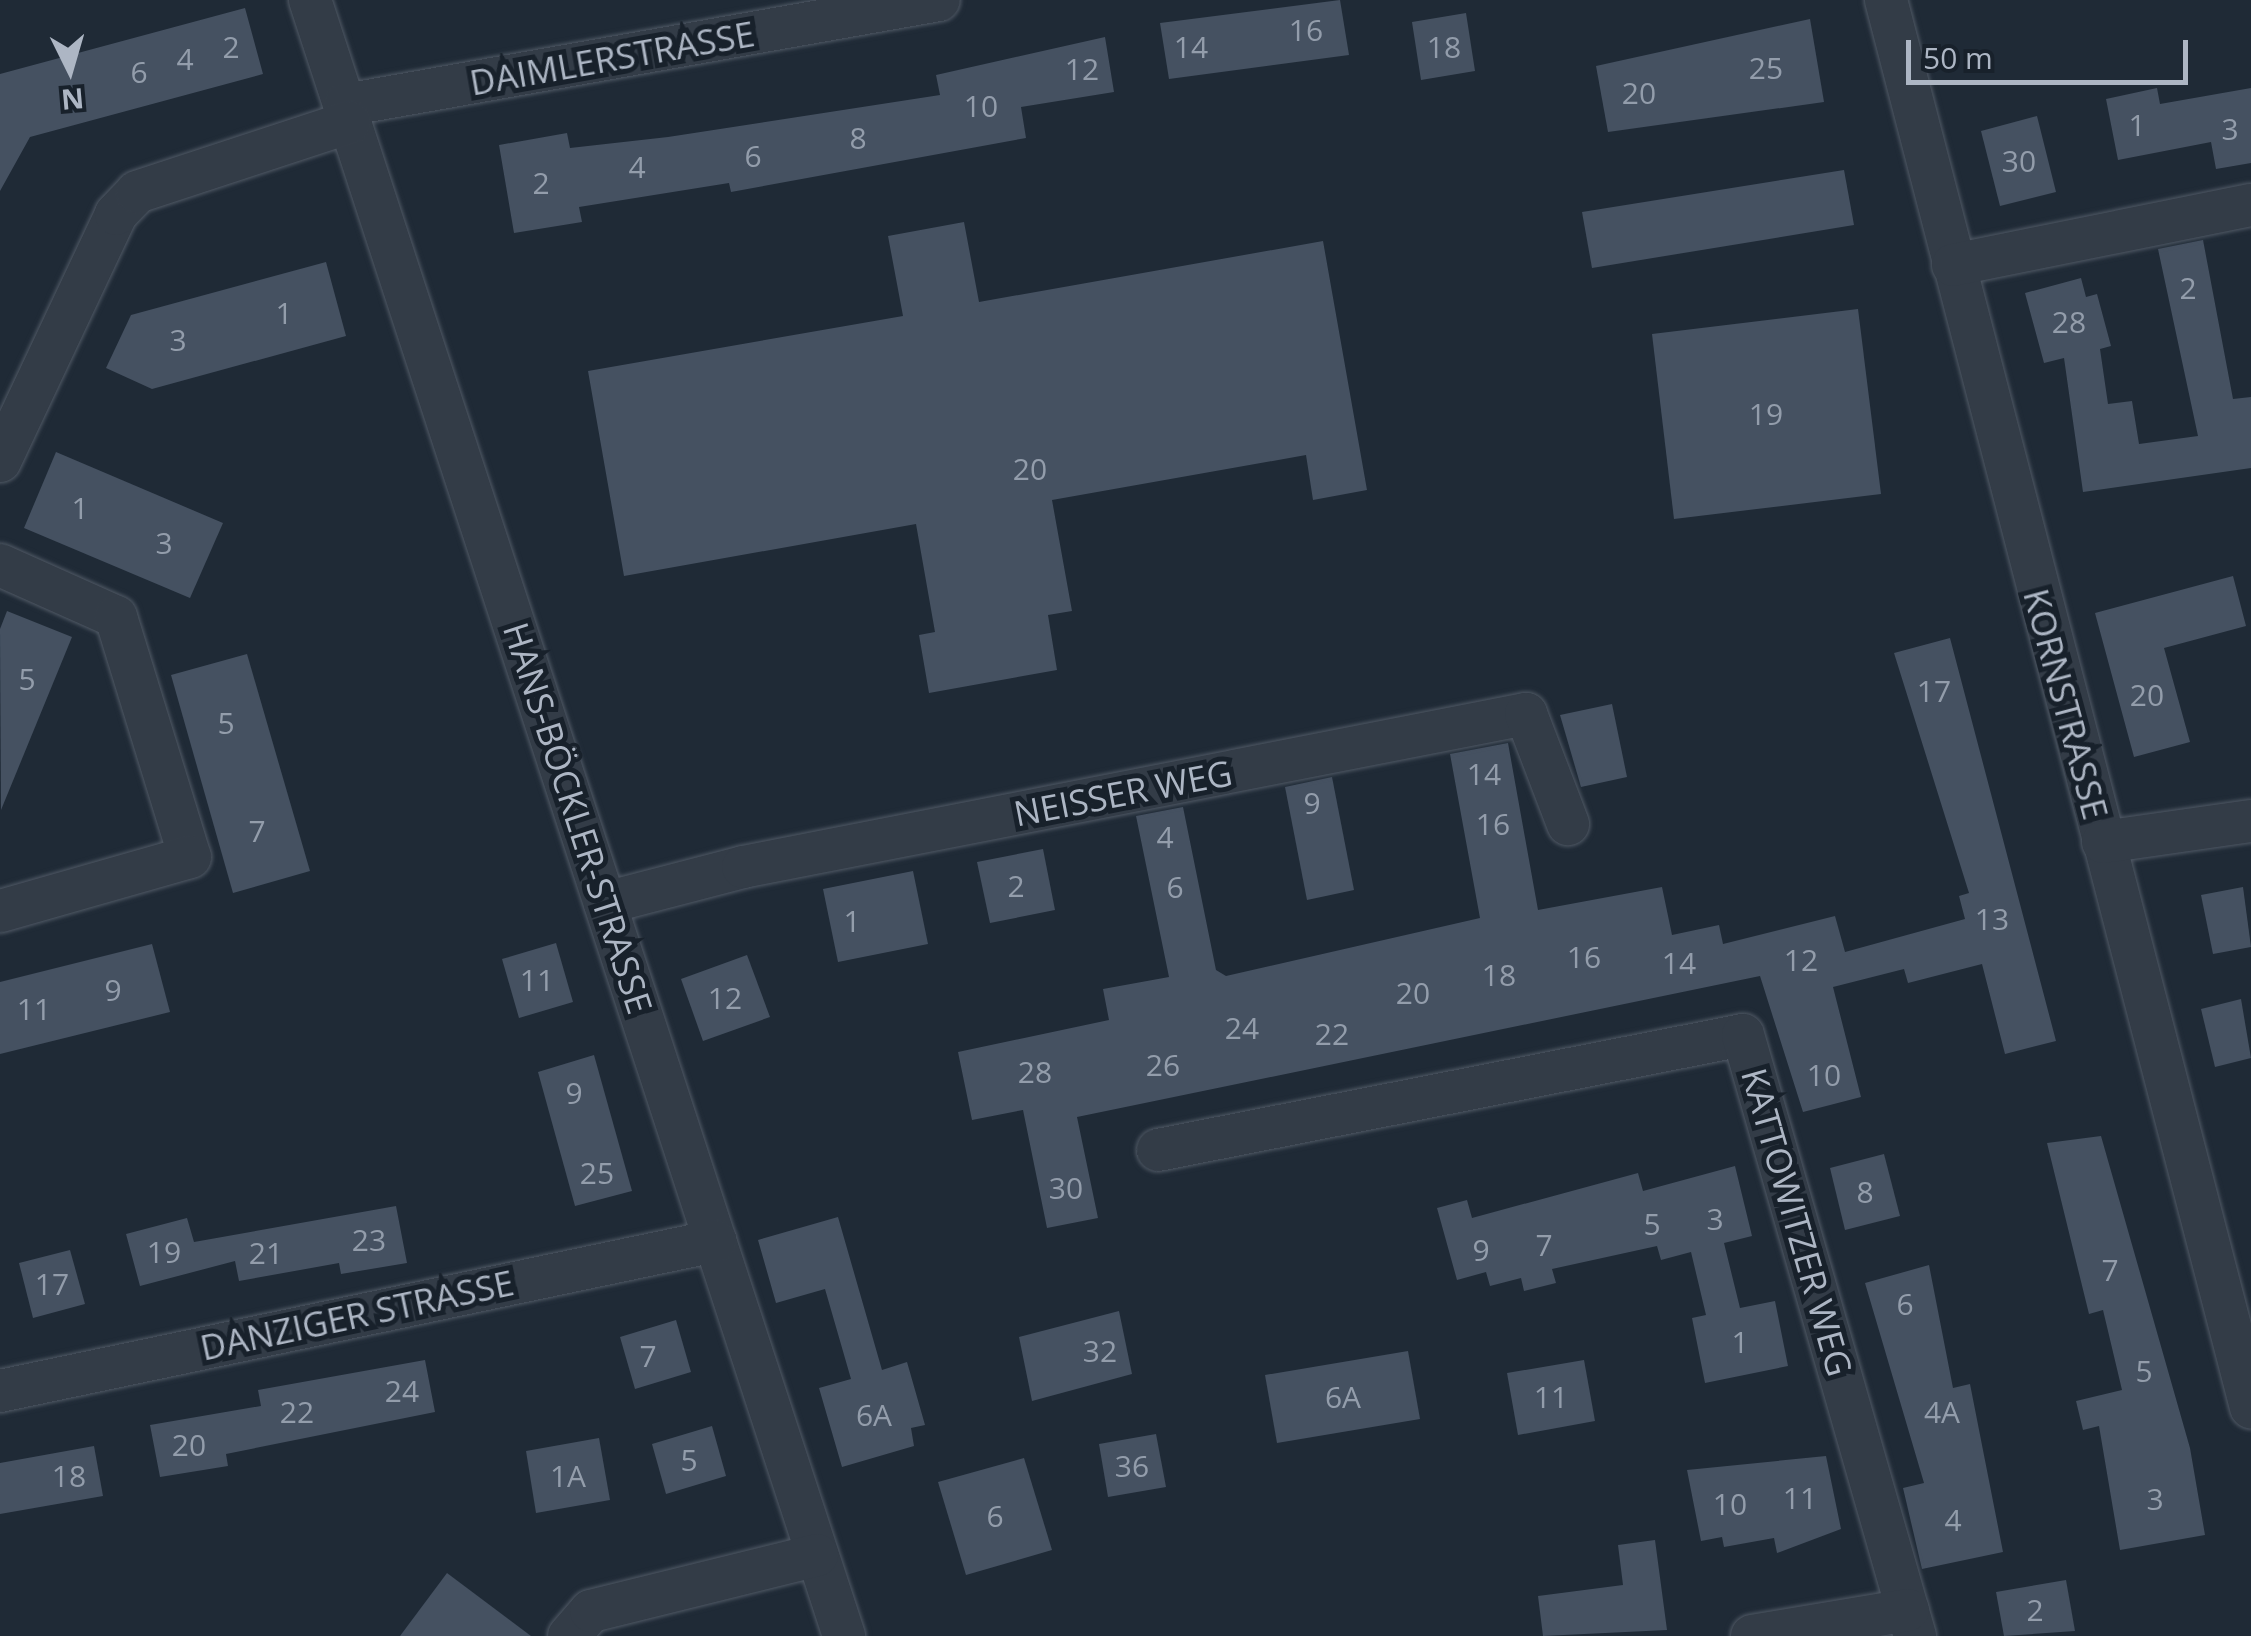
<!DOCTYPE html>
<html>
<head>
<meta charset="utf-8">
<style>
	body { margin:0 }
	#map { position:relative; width:2251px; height:1636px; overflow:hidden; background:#1f2a36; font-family:"Open Sans",sans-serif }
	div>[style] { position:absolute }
	.building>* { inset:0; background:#455161 }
	.roads { filter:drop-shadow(0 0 2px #505965) drop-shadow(0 0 2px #505965) }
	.street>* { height:42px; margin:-21px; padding:0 21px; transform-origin:21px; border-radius:21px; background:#333c47 }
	span { translate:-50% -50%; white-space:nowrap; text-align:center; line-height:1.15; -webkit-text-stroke:10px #18212b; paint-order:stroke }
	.number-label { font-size:30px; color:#939dab }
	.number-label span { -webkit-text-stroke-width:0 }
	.street-label { font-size:35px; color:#adb6c4 }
	.north { position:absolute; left:20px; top:20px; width:100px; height:100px; -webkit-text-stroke:8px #18212b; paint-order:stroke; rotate:175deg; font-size:28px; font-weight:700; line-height:40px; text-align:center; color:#adb6c4 }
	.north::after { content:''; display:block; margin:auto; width:35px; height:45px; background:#adb6c4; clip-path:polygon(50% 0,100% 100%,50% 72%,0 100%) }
	.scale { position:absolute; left:1906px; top:40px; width:282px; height:45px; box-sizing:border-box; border:5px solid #adb6c4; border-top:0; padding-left:12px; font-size:30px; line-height:35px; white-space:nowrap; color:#adb6c4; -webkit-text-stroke:8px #18212b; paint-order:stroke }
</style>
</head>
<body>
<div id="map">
	<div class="building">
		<div style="clip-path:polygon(1340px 0,1349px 55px,1169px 79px,1160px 23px)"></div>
		<div style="clip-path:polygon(245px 8px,263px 74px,30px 137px,0 191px,0 74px)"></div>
		<div style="clip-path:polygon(1466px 13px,1475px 71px,1421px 80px,1412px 22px)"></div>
		<div style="clip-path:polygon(1810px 19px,1824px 102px,1608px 132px,1596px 66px)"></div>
		<div style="clip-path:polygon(1105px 37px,1114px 92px,1021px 107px,1026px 138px,731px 192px,729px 183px,579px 207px,582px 222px,514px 233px,499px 145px,567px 133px,570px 148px,668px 137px,940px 95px,936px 75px)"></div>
		<div style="clip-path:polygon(2157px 88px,2160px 104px,2251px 88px,2251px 163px,2216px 169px,2211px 142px,2118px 160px,2106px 99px)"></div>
		<div style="clip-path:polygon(2037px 116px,2056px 192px,2000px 206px,1981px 131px)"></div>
		<div style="clip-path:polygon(1844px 170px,1854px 225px,1592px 268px,1582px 212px)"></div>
		<div style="clip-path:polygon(964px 222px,979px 302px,1323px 241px,1367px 490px,1313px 500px,1306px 455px,1052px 500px,1072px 611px,1048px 615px,1057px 670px,929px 693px,919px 635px,935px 632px,916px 524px,624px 576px,588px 371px,903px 316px,888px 236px)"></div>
		<div style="clip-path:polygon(2203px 240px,2233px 399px,2251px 397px,2251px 468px,2083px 492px,2064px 358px,2044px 363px,2025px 293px,2081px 278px,2086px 297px,2097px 294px,2111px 346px,2100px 349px,2108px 404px,2132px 401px,2139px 444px,2198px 436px,2158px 249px)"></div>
		<div style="clip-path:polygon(326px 262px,346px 336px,152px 389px,106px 368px,131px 315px)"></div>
		<div style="clip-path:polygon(1858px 309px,1881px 494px,1674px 519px,1652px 334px)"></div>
		<div style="clip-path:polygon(56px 452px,223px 523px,190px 598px,24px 528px)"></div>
		<div style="clip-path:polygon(2233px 576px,2246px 626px,2164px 648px,2190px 742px,2134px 757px,2095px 613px)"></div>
		<div style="clip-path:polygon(7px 611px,72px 637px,1px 810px,0 629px)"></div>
		<div style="clip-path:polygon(1950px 638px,2056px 1041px,2005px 1054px,1982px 964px,1908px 983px,1904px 969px,1833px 987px,1861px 1097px,1803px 1112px,1760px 976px,1077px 1117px,1098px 1218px,1047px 1228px,1023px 1110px,972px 1120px,958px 1052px,1109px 1020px,1103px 989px,1169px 977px,1136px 816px,1183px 807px,1216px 970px,1226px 976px,1480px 918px,1450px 754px,1508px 743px,1538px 910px,1662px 887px,1672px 935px,1719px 925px,1723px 944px,1835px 916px,1845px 952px,1965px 919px,1959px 896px,1969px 893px,1894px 653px)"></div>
		<div style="clip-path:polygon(247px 654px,310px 871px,233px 893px,171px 675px)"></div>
		<div style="clip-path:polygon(1612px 704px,1627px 777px,1581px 787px,1560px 715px)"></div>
		<div style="clip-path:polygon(1332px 777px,1354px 890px,1307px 900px,1285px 787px)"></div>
		<div style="clip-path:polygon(1043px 849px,1055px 910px,990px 923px,977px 862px)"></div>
		<div style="clip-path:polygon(913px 871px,928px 944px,838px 962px,823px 889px)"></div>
		<div style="clip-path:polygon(2243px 887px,2251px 947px,2213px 954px,2201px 895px)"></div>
		<div style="clip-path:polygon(556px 943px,573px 1002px,519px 1018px,502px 959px)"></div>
		<div style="clip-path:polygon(152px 944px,170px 1012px,0 1054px,0 982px)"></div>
		<div style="clip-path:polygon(747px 955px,770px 1017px,703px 1041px,681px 979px)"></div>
		<div style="clip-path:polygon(2241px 999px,2251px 1058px,2215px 1067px,2201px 1009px)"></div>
		<div style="clip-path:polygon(594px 1055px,632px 1191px,575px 1206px,538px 1072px)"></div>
		<div style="clip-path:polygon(2101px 1136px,2190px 1448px,2205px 1535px,2120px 1550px,2099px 1426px,2083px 1430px,2076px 1401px,2122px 1390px,2103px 1310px,2089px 1314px,2047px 1143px)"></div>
		<div style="clip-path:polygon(1884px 1154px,1900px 1216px,1845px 1230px,1830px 1168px)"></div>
		<div style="clip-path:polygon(1735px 1166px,1752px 1236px,1724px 1243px,1740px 1308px,1775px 1301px,1788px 1366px,1705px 1383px,1692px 1318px,1706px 1315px,1691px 1252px,1661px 1260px,1657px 1246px,1552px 1269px,1556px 1283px,1524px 1291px,1521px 1278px,1490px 1286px,1486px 1272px,1457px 1280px,1437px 1208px,1467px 1200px,1472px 1218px,1638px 1173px,1643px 1191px)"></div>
		<div style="clip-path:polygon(396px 1206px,407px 1263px,341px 1274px,339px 1263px,239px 1281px,235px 1261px,140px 1286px,126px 1234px,187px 1218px,194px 1242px)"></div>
		<div style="clip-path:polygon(838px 1217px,882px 1370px,907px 1362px,925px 1425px,911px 1428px,914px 1446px,842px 1467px,819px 1388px,851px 1379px,825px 1289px,776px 1303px,758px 1240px)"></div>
		<div style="clip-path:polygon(70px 1250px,85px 1304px,33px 1318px,19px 1263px)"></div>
		<div style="clip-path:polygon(1929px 1265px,1953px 1388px,1970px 1384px,2003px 1552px,1922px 1569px,1903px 1488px,1924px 1483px,1865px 1283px)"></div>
		<div style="clip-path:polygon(1119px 1311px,1132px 1374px,1032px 1401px,1019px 1337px)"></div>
		<div style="clip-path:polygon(676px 1320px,691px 1372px,635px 1389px,620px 1337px)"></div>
		<div style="clip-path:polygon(1408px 1351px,1420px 1419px,1277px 1443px,1265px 1375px)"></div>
		<div style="clip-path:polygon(425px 1360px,435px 1412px,226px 1454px,228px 1466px,160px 1477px,150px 1425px,261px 1406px,258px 1390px)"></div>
		<div style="clip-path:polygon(1584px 1360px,1595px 1421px,1518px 1435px,1507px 1373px)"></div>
		<div style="clip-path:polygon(712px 1426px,726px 1476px,666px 1494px,652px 1444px)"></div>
		<div style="clip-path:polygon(1156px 1434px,1166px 1487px,1108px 1497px,1099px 1444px)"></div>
		<div style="clip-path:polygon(599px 1438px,610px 1500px,536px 1513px,526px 1451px)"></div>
		<div style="clip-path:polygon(94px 1446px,103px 1496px,0 1514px,0 1463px)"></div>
		<div style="clip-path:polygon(1826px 1456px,1841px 1529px,1777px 1553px,1774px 1538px,1724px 1547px,1722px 1537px,1701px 1541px,1687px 1470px)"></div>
		<div style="clip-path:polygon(1024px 1458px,1052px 1550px,966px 1575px,938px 1482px)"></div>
		<div style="clip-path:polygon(1655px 1540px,1667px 1630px,1543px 1636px,1538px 1596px,1623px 1585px,1618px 1545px)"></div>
		<div style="clip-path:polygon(447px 1573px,531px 1636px,400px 1636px)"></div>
		<div style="clip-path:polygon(2066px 1580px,2075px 1631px,2004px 1636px,1996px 1592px)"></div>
	</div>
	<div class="roads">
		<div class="street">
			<div style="left:310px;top:0;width:1721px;rotate:71.92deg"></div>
			<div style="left:1886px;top:0;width:1454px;rotate:75.46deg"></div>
			<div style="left:345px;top:105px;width:603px;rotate:-10.02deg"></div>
			<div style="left:1953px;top:265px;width:304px;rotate:-11.4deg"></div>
			<div style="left:0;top:461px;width:273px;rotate:-64.8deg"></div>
			<div style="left:116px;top:214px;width:30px;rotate:-46deg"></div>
			<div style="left:137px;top:192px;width:224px;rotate:-18.2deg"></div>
			<div style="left:0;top:565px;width:127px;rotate:24.1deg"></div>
			<div style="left:116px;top:617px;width:251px;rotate:72.9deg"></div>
			<div style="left:190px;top:857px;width:198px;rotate:164.1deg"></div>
			<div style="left:2103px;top:842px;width:149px;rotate:-8.1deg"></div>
			<div style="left:605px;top:903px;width:143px;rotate:-14.6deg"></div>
			<div style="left:743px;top:867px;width:798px;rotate:-11.06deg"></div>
			<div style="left:1526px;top:714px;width:118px;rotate:69.1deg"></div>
			<div style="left:1158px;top:1150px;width:596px;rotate:-11.12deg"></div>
			<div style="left:1743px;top:1035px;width:625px;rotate:74.03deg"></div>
			<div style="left:0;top:1391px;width:731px;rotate:-11.85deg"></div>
			<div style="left:569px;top:1636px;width:33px;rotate:-49deg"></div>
			<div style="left:591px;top:1611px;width:233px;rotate:-13.9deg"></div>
			<div style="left:1752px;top:1636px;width:158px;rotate:-9.5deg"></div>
		</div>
	</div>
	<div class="number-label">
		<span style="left:1306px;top:30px">16</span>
		<span style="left:231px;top:47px">2</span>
		<span style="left:1191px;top:47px">14</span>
		<span style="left:1444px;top:47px">18</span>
		<span style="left:185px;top:59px">4</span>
		<span style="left:1766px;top:68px">25</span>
		<span style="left:1082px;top:69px">12</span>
		<span style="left:139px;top:72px">6</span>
		<span style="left:1639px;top:93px">20</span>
		<span style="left:981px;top:106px">10</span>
		<span style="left:2137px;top:125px">1</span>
		<span style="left:2230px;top:129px">3</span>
		<span style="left:858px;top:138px">8</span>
		<span style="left:753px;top:156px">6</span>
		<span style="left:2019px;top:161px">30</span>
		<span style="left:637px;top:167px">4</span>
		<span style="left:541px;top:183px">2</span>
		<span style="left:2188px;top:288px">2</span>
		<span style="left:284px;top:313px">1</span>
		<span style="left:2069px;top:322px">28</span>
		<span style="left:178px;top:340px">3</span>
		<span style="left:1766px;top:414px">19</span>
		<span style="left:1030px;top:469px">20</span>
		<span style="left:80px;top:508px">1</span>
		<span style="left:164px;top:543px">3</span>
		<span style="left:27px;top:679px">5</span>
		<span style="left:1934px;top:691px">17</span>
		<span style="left:2147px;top:695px">20</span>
		<span style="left:226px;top:723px">5</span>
		<span style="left:1484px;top:774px">14</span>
		<span style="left:1312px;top:803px">9</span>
		<span style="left:1493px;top:824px">16</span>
		<span style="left:257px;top:831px">7</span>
		<span style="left:1165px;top:837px">4</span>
		<span style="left:1016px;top:886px">2</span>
		<span style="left:1175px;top:887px">6</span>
		<span style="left:1992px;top:919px">13</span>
		<span style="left:852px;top:921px">1</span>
		<span style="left:1584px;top:957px">16</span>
		<span style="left:1801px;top:960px">12</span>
		<span style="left:1679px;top:963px">14</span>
		<span style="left:1499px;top:975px">18</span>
		<span style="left:537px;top:980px">11</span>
		<span style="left:113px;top:990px">9</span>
		<span style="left:1413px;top:993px">20</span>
		<span style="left:725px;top:998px">12</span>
		<span style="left:34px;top:1009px">11</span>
		<span style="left:1242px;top:1028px">24</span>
		<span style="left:1332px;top:1034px">22</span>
		<span style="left:1163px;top:1065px">26</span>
		<span style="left:1035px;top:1072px">28</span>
		<span style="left:1824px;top:1075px">10</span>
		<span style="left:574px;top:1093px">9</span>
		<span style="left:597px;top:1173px">25</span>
		<span style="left:1066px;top:1188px">30</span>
		<span style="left:1865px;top:1192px">8</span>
		<span style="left:1715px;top:1219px">3</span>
		<span style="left:1652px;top:1224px">5</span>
		<span style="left:369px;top:1240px">23</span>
		<span style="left:1544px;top:1245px">7</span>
		<span style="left:1481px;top:1250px">9</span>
		<span style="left:164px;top:1252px">19</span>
		<span style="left:266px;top:1253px">21</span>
		<span style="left:2110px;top:1270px">7</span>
		<span style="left:52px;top:1284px">17</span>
		<span style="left:1905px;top:1304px">6</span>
		<span style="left:1740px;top:1342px">1</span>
		<span style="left:1100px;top:1351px">32</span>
		<span style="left:648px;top:1356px">7</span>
		<span style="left:2144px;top:1371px">5</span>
		<span style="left:402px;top:1391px">24</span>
		<span style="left:1343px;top:1397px">6A</span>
		<span style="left:1551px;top:1397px">11</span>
		<span style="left:297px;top:1412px">22</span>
		<span style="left:1942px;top:1412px">4A</span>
		<span style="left:874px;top:1415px">6A</span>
		<span style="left:189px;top:1445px">20</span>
		<span style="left:689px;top:1460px">5</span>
		<span style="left:1132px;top:1466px">36</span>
		<span style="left:69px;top:1476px">18</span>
		<span style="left:568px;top:1476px">1A</span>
		<span style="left:1800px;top:1498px">11</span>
		<span style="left:2155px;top:1499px">3</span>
		<span style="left:1730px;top:1504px">10</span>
		<span style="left:995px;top:1516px">6</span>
		<span style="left:1953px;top:1520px">4</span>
		<span style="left:2035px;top:1610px">2</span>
	</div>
	<div class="street-label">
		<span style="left:612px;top:58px;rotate:-10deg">DAIMLERSTRASSE</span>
		<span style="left:2066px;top:704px;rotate:75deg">KORNSTRASSE</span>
		<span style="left:1123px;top:793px;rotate:-11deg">NEISSER WEG</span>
		<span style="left:578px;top:818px;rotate:72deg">HANS-BÖCKLER-STRASSE</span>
		<span style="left:1797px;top:1222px;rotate:74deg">KATTOWITZER WEG</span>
		<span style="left:357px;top:1315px;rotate:-12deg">DANZIGER STRASSE</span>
	</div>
	<div class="north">N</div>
	<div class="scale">50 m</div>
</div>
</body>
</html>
